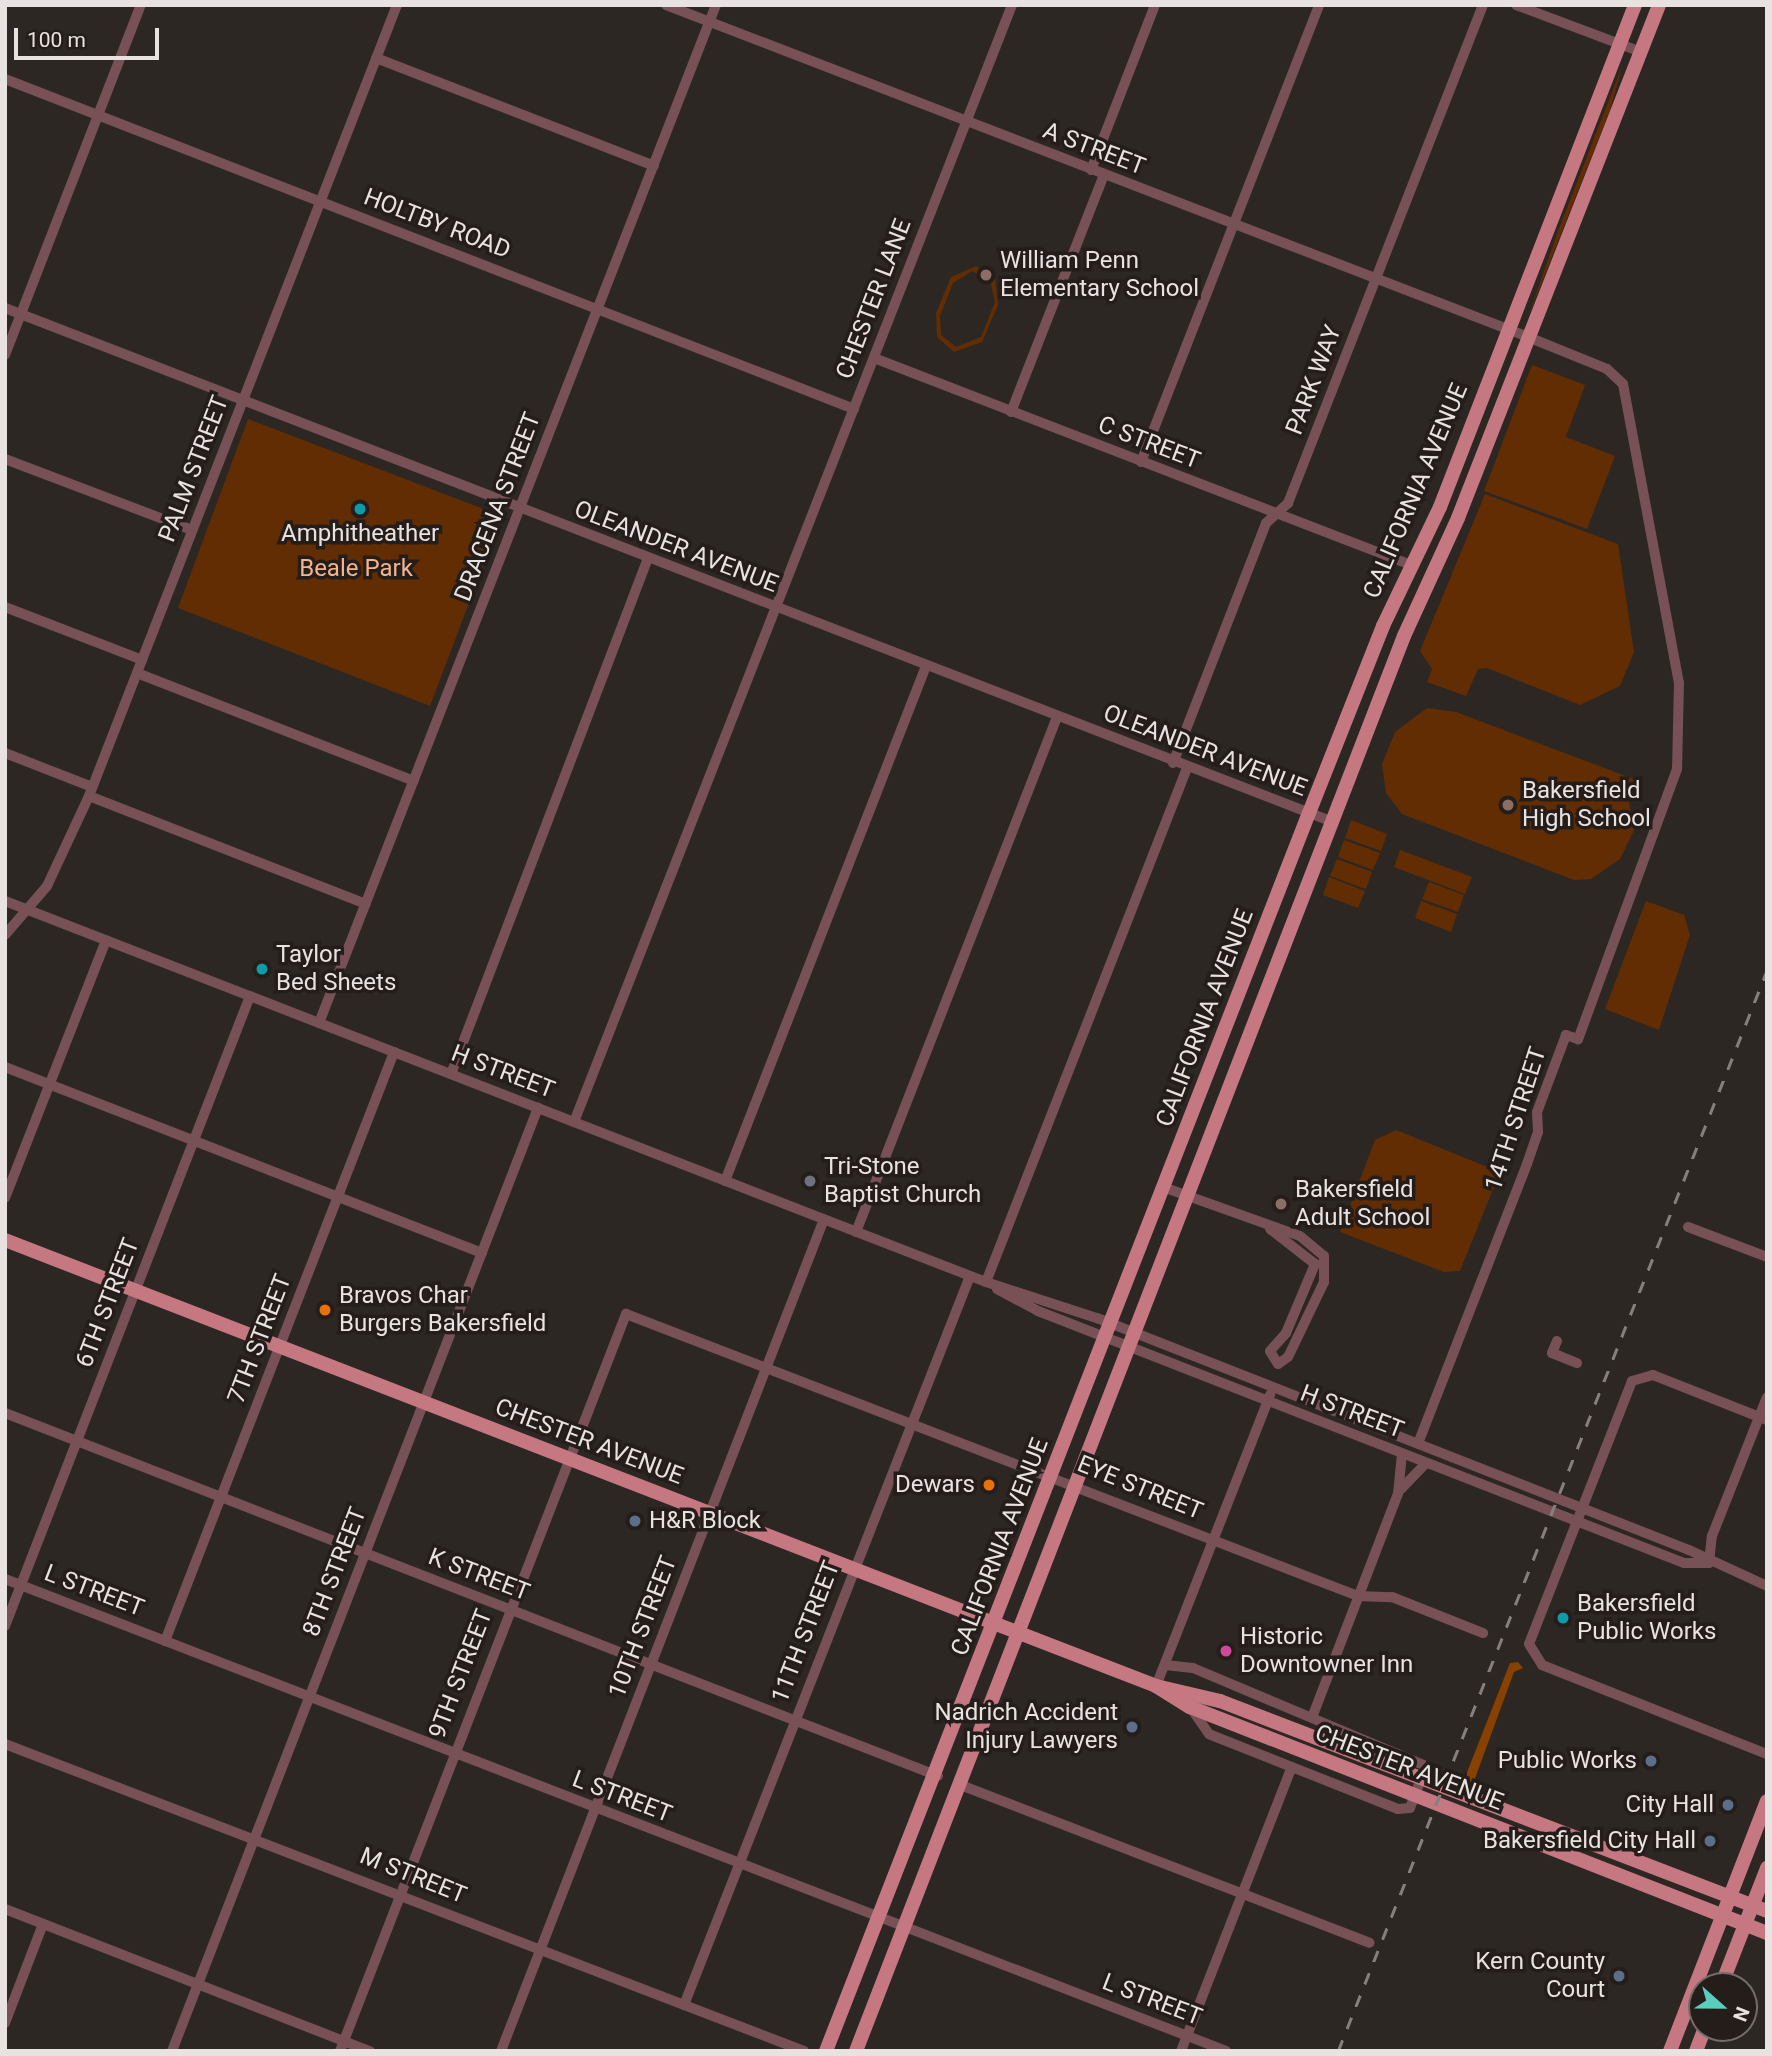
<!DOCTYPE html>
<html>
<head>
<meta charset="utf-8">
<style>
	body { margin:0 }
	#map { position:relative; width:1772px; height:2056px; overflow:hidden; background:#2d2723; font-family:Roboto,sans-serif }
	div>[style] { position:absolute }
	.green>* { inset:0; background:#622d03 }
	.forest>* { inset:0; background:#884101 }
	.minor>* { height:10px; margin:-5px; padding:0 5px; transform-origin:5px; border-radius:5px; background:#775156 }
	.major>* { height:14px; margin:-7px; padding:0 7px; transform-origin:7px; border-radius:7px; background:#c57782 }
	.rail>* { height:2.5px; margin-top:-1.25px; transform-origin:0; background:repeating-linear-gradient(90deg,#86807d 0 12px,transparent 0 24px) }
	.dots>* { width:19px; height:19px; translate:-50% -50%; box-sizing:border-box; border:4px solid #241d1a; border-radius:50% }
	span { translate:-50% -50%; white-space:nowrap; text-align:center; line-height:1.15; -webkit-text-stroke:7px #241d1a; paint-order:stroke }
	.street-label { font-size:24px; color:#e8e3e1 }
	.poi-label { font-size:24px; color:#e8e3e1 }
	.left { translate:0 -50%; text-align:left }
	.right { translate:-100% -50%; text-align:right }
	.park-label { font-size:24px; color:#f1b48e }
	.frame { position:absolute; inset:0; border:7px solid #e8e3e1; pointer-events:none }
	.north { position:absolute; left:1688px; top:1972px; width:70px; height:70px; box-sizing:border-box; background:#241d1a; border:2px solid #726c6a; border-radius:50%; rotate:111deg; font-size:19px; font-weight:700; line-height:28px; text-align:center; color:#e8e3e1 }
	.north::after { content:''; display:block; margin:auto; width:24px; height:32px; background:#5acebd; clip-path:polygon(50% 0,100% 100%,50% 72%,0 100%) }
	.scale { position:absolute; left:14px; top:28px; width:145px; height:32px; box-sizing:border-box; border:4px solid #e8e3e1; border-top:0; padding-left:9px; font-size:21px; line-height:24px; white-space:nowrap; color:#e8e3e1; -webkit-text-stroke:5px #241d1a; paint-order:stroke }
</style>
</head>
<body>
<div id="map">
	<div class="green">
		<div style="clip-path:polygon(1623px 64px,1610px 110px,1528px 317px,1558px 231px)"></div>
		<div style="clip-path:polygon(evenodd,976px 266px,995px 278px,998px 305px,982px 342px,954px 352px,937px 337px,936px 313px,951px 277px,976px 266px,972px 271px,990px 280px,995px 302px,981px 337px,956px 347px,941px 335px,940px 316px,953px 283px,972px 271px)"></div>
		<div style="clip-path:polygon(1532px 365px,1585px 385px,1557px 461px,1566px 437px,1615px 456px,1587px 529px,1484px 491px)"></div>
		<div style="clip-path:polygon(248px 419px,502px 516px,430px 706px,178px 608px)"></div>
		<div style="clip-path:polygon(1485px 494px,1618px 544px,1634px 652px,1620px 686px,1580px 705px,1487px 668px,1478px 669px,1466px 696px,1427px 682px,1432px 669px,1420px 651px)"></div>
		<div style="clip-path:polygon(1427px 708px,1456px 712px,1639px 781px,1634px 794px,1627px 792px,1634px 830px,1620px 859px,1591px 879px,1574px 880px,1402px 814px,1386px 793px,1382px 764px,1395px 732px)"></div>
		<div style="clip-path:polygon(1351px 820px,1387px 834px,1381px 851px,1345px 838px)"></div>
		<div style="clip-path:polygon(1344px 840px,1380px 853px,1373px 870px,1338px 857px)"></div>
		<div style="clip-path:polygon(1400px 850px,1472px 877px,1465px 894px,1394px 867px)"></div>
		<div style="clip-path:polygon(1337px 859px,1372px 872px,1366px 889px,1330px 876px)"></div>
		<div style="clip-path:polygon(1329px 877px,1365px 891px,1358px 908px,1323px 895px)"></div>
		<div style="clip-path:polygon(1429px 882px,1464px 895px,1458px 912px,1422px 899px)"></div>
		<div style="clip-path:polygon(1421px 901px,1457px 914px,1451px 932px,1415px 918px)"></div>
		<div style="clip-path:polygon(1646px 901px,1684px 915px,1690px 935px,1659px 1030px,1605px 1009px)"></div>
		<div style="clip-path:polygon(1396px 1130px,1500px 1172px,1460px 1271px,1444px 1272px,1340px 1232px,1375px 1140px)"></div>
	</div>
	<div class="forest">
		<div style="clip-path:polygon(1518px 1662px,1523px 1668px,1514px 1672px,1473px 1784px,1464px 1780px,1510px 1663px)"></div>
	</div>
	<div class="minor">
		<div style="left:666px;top:5px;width:924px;rotate:21.06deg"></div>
		<div style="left:1528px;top:337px;width:85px;rotate:22.1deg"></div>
		<div style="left:1607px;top:369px;width:22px;rotate:43deg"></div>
		<div style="left:1623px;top:384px;width:304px;rotate:79.4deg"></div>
		<div style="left:1679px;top:683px;width:86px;rotate:91.3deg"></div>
		<div style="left:1677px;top:769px;width:288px;rotate:110.1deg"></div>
		<div style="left:1578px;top:1039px;width:13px;rotate:-162deg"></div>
		<div style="left:1566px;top:1035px;width:82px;rotate:110.6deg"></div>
		<div style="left:1537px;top:1112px;width:20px;rotate:87deg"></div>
		<div style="left:1538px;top:1132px;width:34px;rotate:109deg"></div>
		<div style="left:1527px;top:1164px;width:300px;rotate:111.3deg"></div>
		<div style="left:1516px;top:5px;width:134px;rotate:20.6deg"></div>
		<div style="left:376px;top:58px;width:298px;rotate:21.2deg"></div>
		<div style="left:5px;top:79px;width:911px;rotate:21.24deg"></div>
		<div style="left:1091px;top:170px;width:177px;rotate:-68.8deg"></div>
		<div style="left:5px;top:308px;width:1424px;rotate:21.16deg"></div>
		<div style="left:5px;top:355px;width:375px;rotate:-68.8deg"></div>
		<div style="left:874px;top:358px;width:576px;rotate:21.08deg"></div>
		<div style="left:1011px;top:412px;width:255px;rotate:-68.6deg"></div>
		<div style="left:5px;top:459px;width:200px;rotate:20.8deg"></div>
		<div style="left:1141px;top:462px;width:490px;rotate:-68.7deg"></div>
		<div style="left:5px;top:607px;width:147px;rotate:21.1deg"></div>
		<div style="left:137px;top:673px;width:297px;rotate:21.3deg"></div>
		<div style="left:5px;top:753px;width:93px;rotate:21.3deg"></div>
		<div style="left:1173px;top:763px;width:257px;rotate:-68.8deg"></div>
		<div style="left:1266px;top:523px;width:30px;rotate:-42deg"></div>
		<div style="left:1288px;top:503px;width:535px;rotate:-68.62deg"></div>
		<div style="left:89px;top:796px;width:297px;rotate:21.3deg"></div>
		<div style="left:5px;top:901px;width:1052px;rotate:21.23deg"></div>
		<div style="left:986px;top:1282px;width:117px;rotate:18deg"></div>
		<div style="left:1097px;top:1318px;width:636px;rotate:21.4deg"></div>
		<div style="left:1689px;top:1550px;width:86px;rotate:24.8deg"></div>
		<div style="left:5px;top:935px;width:65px;rotate:-49.4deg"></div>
		<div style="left:47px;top:886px;width:99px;rotate:-65deg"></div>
		<div style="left:89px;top:796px;width:849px;rotate:-68.73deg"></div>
		<div style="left:319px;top:1023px;width:1093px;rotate:-68.7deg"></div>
		<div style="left:5px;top:1067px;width:512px;rotate:21.3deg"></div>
		<div style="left:451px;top:1074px;width:552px;rotate:-69.1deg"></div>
		<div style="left:574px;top:1122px;width:1200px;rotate:-68.59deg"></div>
		<div style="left:725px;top:1181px;width:553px;rotate:-68.68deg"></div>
		<div style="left:1163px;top:1187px;width:145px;rotate:19.7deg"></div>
		<div style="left:1300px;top:1236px;width:31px;rotate:40deg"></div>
		<div style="left:1324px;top:1256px;width:26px;rotate:90deg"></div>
		<div style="left:1324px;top:1282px;width:83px;rotate:115.6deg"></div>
		<div style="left:1288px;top:1357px;width:12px;rotate:145deg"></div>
		<div style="left:1278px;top:1364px;width:15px;rotate:-122deg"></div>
		<div style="left:1270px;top:1351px;width:24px;rotate:-48deg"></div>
		<div style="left:1286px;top:1333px;width:75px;rotate:-67.2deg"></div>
		<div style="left:1315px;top:1264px;width:57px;rotate:-142.1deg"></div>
		<div style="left:5px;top:1198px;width:277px;rotate:-68.6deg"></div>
		<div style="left:1688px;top:1227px;width:85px;rotate:20.8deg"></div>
		<div style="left:856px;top:1232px;width:553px;rotate:-68.68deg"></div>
		<div style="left:986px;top:1282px;width:552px;rotate:-68.64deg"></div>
		<div style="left:997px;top:1289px;width:47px;rotate:28.2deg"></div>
		<div style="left:1038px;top:1311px;width:693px;rotate:21.31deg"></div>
		<div style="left:1684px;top:1563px;width:25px"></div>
		<div style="left:1557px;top:1341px;width:13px;rotate:113deg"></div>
		<div style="left:1552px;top:1353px;width:27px;rotate:22deg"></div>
		<div style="left:5px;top:1413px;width:1001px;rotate:21.26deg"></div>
		<div style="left:1767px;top:1420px;width:123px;rotate:-158.5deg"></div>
		<div style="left:1653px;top:1375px;width:22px;rotate:164deg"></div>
		<div style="left:1632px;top:1381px;width:282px;rotate:111.4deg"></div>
		<div style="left:1529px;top:1644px;width:25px;rotate:58deg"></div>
		<div style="left:1542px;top:1665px;width:242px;rotate:21.6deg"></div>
		<div style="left:1401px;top:1489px;width:36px;rotate:-46deg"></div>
		<div style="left:1709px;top:1563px;width:27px;rotate:-84deg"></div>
		<div style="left:1712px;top:1536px;width:149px;rotate:-68.4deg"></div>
		<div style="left:5px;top:1579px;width:1309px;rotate:21.13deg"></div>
		<div style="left:5px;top:1626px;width:676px;rotate:-68.75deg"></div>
		<div style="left:165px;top:1641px;width:632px;rotate:-68.75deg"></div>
		<div style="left:1165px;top:1665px;width:28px;rotate:6deg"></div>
		<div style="left:1193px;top:1668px;width:253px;rotate:22.8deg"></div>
		<div style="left:1426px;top:1766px;width:45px;rotate:110.9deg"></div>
		<div style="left:1410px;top:1808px;width:12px;rotate:175deg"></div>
		<div style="left:1398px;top:1809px;width:203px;rotate:-158.4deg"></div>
		<div style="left:1209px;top:1734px;width:33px;rotate:-125deg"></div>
		<div style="left:1156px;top:1686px;width:313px;rotate:-68.6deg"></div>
		<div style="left:1313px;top:1715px;width:237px;rotate:-69deg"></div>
		<div style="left:1398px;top:1494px;width:40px;rotate:-84.3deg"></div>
		<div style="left:5px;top:1744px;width:856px;rotate:21.02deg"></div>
		<div style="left:958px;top:1784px;width:441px;rotate:21.1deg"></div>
		<div style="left:5px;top:1909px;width:392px;rotate:21.3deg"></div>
		<div style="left:684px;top:2005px;width:783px;rotate:-68.58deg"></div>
		<div style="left:5px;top:2023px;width:106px;rotate:-69deg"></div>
		<div style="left:172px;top:2051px;width:1012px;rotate:-68.79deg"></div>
		<div style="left:340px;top:2051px;width:791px;rotate:-68.79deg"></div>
		<div style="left:626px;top:1314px;width:784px;rotate:21.07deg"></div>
		<div style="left:1358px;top:1596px;width:34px;rotate:2deg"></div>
		<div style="left:1392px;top:1597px;width:98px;rotate:21.6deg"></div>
		<div style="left:501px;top:2051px;width:892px;rotate:-68.78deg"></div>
		<div style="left:1181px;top:2051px;width:305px;rotate:-68.7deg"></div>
	</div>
	<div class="major">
		<div style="left:5px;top:1240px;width:1234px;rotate:21.18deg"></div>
		<div style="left:1156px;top:1686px;width:40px;rotate:32deg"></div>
		<div style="left:1190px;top:1707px;width:620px;rotate:21.39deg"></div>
		<div style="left:1156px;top:1686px;width:66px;rotate:13.2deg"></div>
		<div style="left:1220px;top:1701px;width:586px;rotate:21deg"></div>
		<div style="left:1721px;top:1986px;width:127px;rotate:-68.7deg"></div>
		<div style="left:826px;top:2051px;width:1329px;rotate:-68.69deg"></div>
		<div style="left:1309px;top:813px;width:201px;rotate:-68.4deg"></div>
		<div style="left:1383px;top:626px;width:132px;rotate:-64.4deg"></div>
		<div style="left:1440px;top:507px;width:539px;rotate:-68.77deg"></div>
		<div style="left:856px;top:2051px;width:1517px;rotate:-68.83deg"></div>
		<div style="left:1404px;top:636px;width:130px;rotate:-65.4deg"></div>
		<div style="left:1458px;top:518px;width:551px;rotate:-68.6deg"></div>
		<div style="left:1670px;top:2051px;width:268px;rotate:-68.8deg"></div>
		<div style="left:1696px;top:2051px;width:25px;rotate:-69deg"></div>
	</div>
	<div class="rail">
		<div style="left:1338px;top:2051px;width:1163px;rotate:-68.35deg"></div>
	</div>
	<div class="dots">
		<div style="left:986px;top:275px;background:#8d6e63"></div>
		<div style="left:360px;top:509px;background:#0f9aa8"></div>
		<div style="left:1508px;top:805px;background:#8d6e63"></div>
		<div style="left:262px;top:969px;background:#0f9aa8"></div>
		<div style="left:810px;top:1181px;background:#6b7280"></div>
		<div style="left:1281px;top:1204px;background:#8d6e63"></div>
		<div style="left:325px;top:1310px;background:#e8710a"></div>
		<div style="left:989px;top:1485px;background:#e8710a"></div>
		<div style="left:635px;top:1521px;background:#5c6f8a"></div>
		<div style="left:1563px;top:1618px;background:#0f9aa8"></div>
		<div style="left:1226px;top:1651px;background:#d1479c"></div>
		<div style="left:1132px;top:1727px;background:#5c6f8a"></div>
		<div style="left:1651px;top:1761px;background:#5c6f8a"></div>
		<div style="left:1728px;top:1805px;background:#5c6f8a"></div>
		<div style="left:1710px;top:1841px;background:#5c6f8a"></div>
		<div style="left:1619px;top:1976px;background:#5c6f8a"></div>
	</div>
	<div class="street-label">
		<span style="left:1094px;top:149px;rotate:21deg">A STREET</span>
		<span style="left:437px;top:224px;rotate:21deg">HOLTBY ROAD</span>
		<span style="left:874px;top:299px;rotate:-69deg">CHESTER LANE</span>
		<span style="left:1314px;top:380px;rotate:-69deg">PARK WAY</span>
		<span style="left:1149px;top:443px;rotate:21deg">C STREET</span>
		<span style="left:194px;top:469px;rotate:-69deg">PALM STREET</span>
		<span style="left:1416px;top:491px;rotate:-67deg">CALIFORNIA AVENUE</span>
		<span style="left:498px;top:507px;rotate:-69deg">DRACENA STREET</span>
		<span style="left:676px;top:547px;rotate:21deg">OLEANDER AVENUE</span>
		<span style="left:1205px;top:751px;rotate:21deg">OLEANDER AVENUE</span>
		<span style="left:1205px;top:1018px;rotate:-69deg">CALIFORNIA AVENUE</span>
		<span style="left:503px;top:1072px;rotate:21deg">H STREET</span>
		<span style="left:1516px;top:1119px;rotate:-72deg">14TH STREET</span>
		<span style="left:108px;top:1303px;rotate:-69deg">6TH STREET</span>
		<span style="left:260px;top:1339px;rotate:-69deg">7TH STREET</span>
		<span style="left:1352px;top:1412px;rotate:21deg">H STREET</span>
		<span style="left:589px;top:1442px;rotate:21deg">CHESTER AVENUE</span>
		<span style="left:1140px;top:1488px;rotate:22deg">EYE STREET</span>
		<span style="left:1000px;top:1547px;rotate:-69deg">CALIFORNIA AVENUE</span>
		<span style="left:335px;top:1572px;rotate:-69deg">8TH STREET</span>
		<span style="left:479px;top:1575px;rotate:21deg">K STREET</span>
		<span style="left:94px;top:1591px;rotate:21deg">L STREET</span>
		<span style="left:643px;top:1627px;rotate:-69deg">10TH STREET</span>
		<span style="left:806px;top:1632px;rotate:-69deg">11TH STREET</span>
		<span style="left:461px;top:1674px;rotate:-69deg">9TH STREET</span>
		<span style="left:1409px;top:1768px;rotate:21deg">CHESTER AVENUE</span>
		<span style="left:622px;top:1797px;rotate:21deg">L STREET</span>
		<span style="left:413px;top:1876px;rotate:22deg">M STREET</span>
		<span style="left:1152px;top:2000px;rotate:21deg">L STREET</span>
	</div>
	<div class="poi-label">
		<span class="left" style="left:1000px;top:275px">William Penn<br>Elementary School</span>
		<span style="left:360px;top:534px">Amphitheather</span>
		<span class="left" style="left:1522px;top:805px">Bakersfield<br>High School</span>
		<span class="left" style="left:276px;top:969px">Taylor<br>Bed Sheets</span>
		<span class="left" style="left:824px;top:1181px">Tri-Stone<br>Baptist Church</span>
		<span class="left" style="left:1295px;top:1204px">Bakersfield<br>Adult School</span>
		<span class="left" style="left:339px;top:1310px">Bravos Char<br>Burgers Bakersfield</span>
		<span class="right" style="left:975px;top:1485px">Dewars</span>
		<span class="left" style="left:649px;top:1521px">H&amp;R Block</span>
		<span class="left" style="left:1577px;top:1618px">Bakersfield<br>Public Works</span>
		<span class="left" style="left:1240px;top:1651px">Historic<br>Downtowner Inn</span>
		<span class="right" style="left:1118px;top:1727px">Nadrich Accident<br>Injury Lawyers</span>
		<span class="right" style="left:1637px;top:1761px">Public Works</span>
		<span class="right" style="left:1714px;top:1805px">City Hall</span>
		<span class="right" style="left:1696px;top:1841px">Bakersfield City Hall</span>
		<span class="right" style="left:1605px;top:1976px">Kern County<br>Court</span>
	</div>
	<div class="park-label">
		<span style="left:356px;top:569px">Beale Park</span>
	</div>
	<div class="frame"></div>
	<div class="north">N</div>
	<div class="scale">100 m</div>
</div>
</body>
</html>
